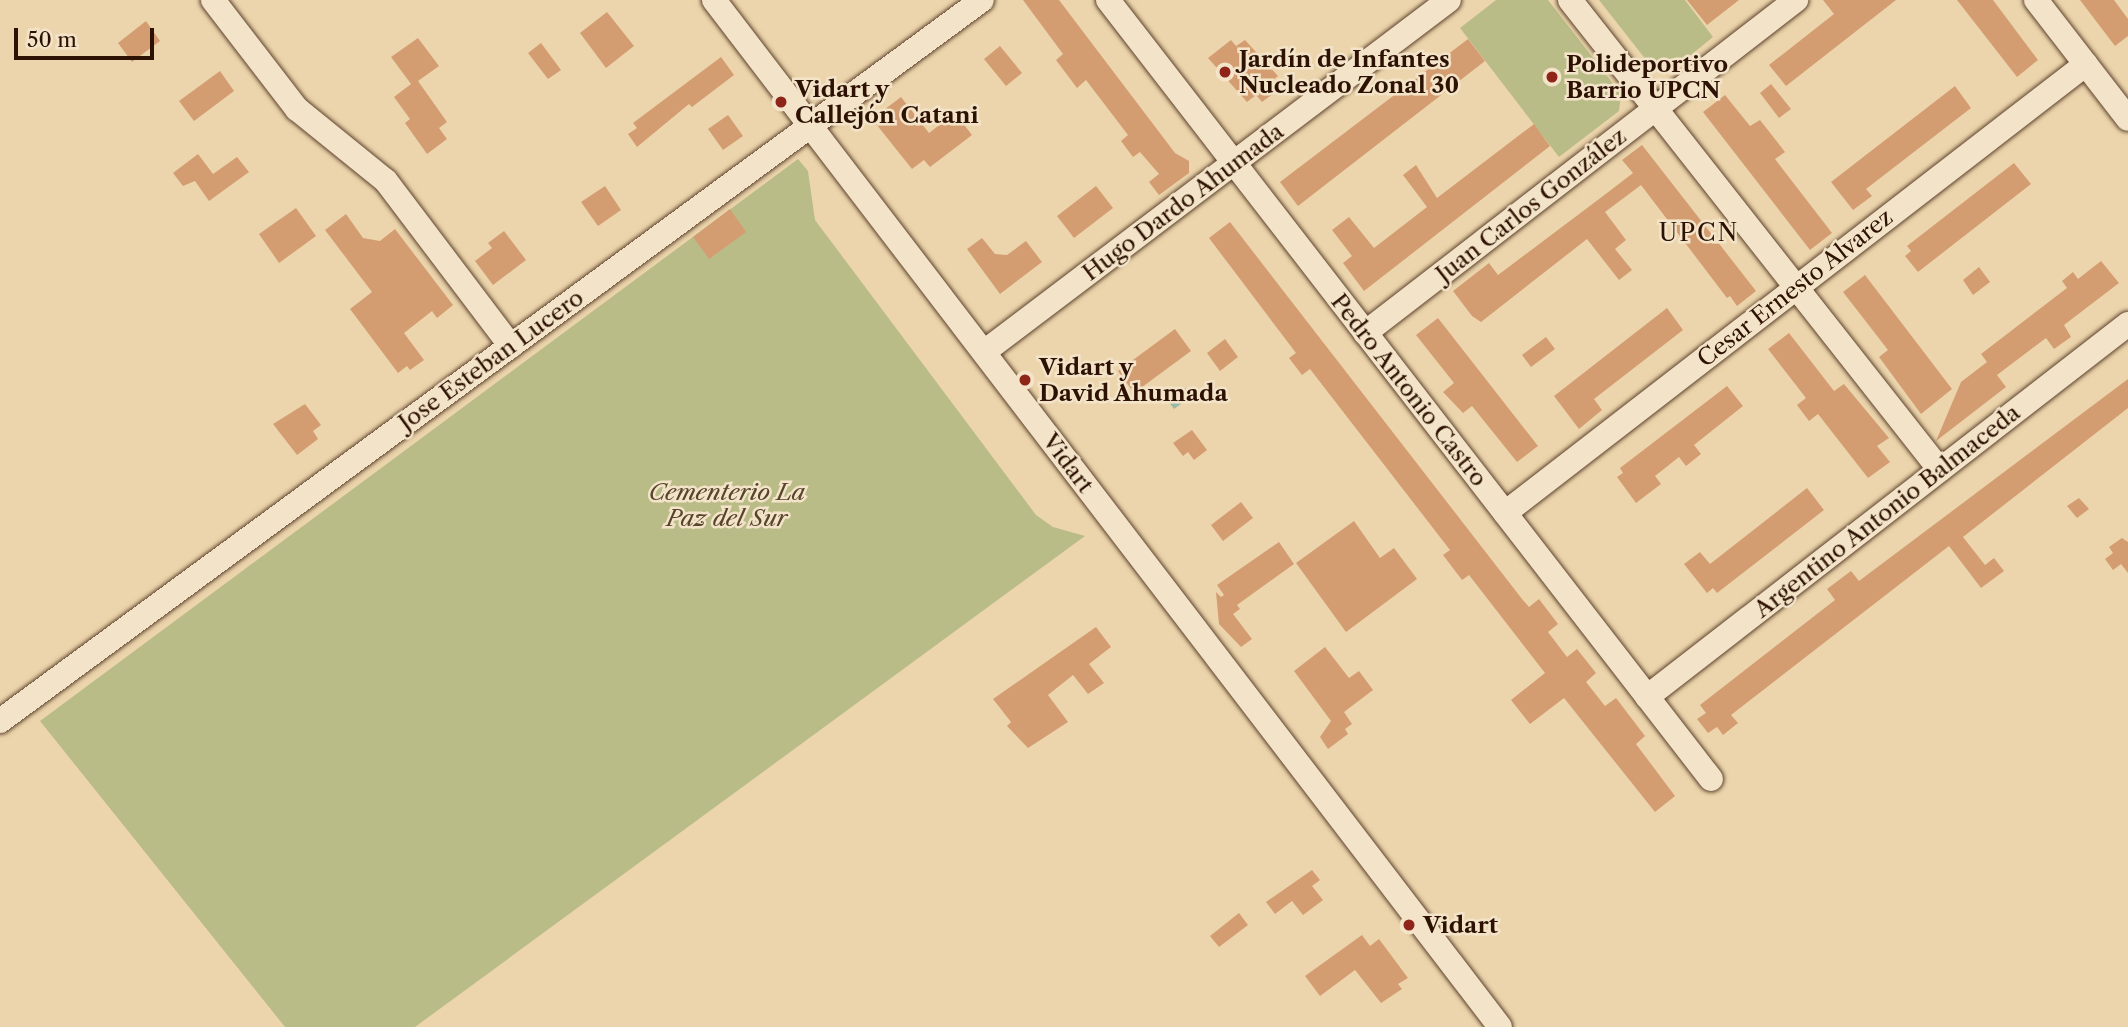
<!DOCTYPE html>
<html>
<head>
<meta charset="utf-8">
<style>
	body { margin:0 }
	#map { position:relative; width:2128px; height:1027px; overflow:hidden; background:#ecd5ac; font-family:"Libre Caslon Text",serif }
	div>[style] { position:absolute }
	.green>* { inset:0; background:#babc87 }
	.water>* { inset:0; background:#99b9a7 }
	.building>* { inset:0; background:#d49d71 }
	.roads { filter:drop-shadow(0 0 2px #5d422c) drop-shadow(0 0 2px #5d422c) }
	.minor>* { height:24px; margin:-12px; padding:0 12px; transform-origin:12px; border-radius:12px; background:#f3e4c9 }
	.dots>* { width:19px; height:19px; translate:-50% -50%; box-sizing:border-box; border:4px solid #f3e4c9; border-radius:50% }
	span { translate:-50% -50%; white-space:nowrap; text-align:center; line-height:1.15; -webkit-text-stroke:5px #f3e4c9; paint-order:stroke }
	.poi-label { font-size:23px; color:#2d1102; font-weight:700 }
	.left { translate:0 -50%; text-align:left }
	.street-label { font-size:23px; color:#2d1102 }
	.park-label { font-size:23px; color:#57442a; font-style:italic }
	.neighbourhood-label { font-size:24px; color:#2d1102; letter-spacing:2px }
	.scale { position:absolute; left:14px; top:28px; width:140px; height:32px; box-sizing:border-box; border:4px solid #2d1102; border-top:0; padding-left:9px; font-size:21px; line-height:24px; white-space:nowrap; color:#2d1102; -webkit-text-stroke:5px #f3e4c9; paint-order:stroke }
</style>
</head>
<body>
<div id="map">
	<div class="green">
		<div style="clip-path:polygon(1496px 0,1548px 0,1621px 94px,1619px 111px,1559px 157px,1460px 28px)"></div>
		<div style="clip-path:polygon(1599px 0,1685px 0,1713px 37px,1670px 72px,1654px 70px)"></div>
		<div style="clip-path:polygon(798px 159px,808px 171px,815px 220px,1036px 515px,1053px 527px,1085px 536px,415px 1027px,285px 1027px,40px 721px)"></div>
	</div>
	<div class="water">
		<div style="clip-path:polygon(1185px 388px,1192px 396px,1174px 409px,1166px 398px)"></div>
	</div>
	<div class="building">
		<div style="clip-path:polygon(1023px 0,1059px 0,1175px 153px,1189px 161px,1189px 173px,1159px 195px,1149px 182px,1159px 174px,1140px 152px,1133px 157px,1121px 141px,1128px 135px,1086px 80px,1077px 88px,1056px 60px,1063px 54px)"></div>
		<div style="clip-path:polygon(1687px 0,1739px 0,1707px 25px)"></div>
		<div style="clip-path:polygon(1823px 0,1896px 0,1786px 86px,1769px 65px,1834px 14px)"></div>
		<div style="clip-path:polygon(1957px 0,1993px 0,2038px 60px,2017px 77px)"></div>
		<div style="clip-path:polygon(2080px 0,2114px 0,2128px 19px,2128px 36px,2115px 46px)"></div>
		<div style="clip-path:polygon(607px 12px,634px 46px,606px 68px,580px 33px)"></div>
		<div style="clip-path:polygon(146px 21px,160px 41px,132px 62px,118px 43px)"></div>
		<div style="clip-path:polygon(418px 38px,439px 66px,418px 81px,447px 122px,439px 128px,447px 139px,427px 154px,405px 123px,410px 119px,394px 97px,411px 84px,391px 57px)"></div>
		<div style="clip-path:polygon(1468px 39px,1485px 61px,1298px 206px,1280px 182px)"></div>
		<div style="clip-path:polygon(1231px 40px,1236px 46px,1245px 40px,1278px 76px,1267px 85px,1274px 93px,1262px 102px,1256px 95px,1247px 102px,1208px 58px)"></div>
		<div style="clip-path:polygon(541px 43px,561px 70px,548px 79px,528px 53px)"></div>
		<div style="clip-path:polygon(1000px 46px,1022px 73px,1006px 86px,984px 59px)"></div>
		<div style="clip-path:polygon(721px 57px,734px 75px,692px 107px,689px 104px,637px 147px,628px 134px,637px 128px,633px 123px)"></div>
		<div style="clip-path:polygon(220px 71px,234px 91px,194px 121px,179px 101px)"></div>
		<div style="clip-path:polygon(1771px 84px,1791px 109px,1779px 118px,1760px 93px)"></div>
		<div style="clip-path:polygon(1955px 86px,1971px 108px,1866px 189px,1872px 196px,1853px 210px,1831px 182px)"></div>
		<div style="clip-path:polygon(1725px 95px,1750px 126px,1760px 120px,1785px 152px,1775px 159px,1832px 233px,1810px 250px,1703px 112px)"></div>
		<div style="clip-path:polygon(901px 97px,929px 133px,955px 113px,972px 135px,930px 167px,924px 160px,912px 169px,872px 119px)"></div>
		<div style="clip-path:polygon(728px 115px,743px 136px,723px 150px,708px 129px)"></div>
		<div style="clip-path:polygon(1534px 124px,1550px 146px,1364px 291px,1343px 263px,1352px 256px,1332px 230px,1349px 217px,1374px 248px,1427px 207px,1403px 175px,1416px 165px,1437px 198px)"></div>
		<div style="clip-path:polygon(1642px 145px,1756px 291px,1737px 306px,1730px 296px,1727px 298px,1641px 185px,1605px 212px,1626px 240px,1615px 249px,1632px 270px,1619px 280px,1587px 239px,1481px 322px,1472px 316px,1453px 291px,1489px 263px,1498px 275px,1607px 193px,1633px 173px,1622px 160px)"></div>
		<div style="clip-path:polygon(198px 154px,213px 174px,237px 157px,249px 172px,209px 201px,195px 181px,183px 186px,173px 173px)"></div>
		<div style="clip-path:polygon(2014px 163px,2031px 184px,1918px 272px,1905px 256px,1911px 251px,1907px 246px)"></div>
		<div style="clip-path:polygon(605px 186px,621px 210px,598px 226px,581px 202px)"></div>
		<div style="clip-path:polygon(1096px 186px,1113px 208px,1074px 238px,1057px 216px)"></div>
		<div style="clip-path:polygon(296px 208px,316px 236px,279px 263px,259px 234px)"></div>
		<div style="clip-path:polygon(730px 209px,746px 232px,709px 259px,693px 237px)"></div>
		<div style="clip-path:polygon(346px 214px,363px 238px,380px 241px,395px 229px,453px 305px,437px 318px,432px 311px,404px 333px,424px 360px,410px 370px,407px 366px,398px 373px,350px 309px,372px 292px,325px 230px)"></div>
		<div style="clip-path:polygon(1230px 222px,1522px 599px,1529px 607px,1539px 599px,1558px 624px,1548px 632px,1567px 657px,1577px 649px,1596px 673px,1586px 682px,1605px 706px,1616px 698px,1645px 736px,1636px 744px,1675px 796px,1655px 812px,1564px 698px,1530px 724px,1511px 700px,1545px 673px,1469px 575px,1462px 580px,1443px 555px,1450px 550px,1310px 369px,1302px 375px,1289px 358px,1296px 353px,1209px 238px)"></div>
		<div style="clip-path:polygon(504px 231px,526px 260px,493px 285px,475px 261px,492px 248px,488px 243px)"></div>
		<div style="clip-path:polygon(982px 238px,995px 254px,1007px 255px,1026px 241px,1042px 262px,1000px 294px,967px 249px)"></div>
		<div style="clip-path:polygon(2101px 261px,2119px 283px,2064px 325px,2071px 337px,2054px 349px,2046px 338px,1997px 375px,2006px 387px,1936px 441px,1961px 382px,1987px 362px,1981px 354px,2063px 291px,2067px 288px,2062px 281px,2073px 272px,2078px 279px)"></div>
		<div style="clip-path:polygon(1979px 267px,1990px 282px,1973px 295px,1963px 280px)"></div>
		<div style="clip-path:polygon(1865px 275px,1952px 389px,1921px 414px,1879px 357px,1888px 350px,1843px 292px)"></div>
		<div style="clip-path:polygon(1667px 308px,1683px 330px,1594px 399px,1602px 410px,1579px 429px,1554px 396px)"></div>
		<div style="clip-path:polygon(1438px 318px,1538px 446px,1517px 462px,1472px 406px,1463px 413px,1443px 392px,1454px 383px,1416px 335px)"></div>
		<div style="clip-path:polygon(1175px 329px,1191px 351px,1134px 393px,1118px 371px)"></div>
		<div style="clip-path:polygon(1789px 333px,1834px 391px,1844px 384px,1889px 438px,1877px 446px,1890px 462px,1868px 478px,1818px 414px,1809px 421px,1797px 405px,1806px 398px,1768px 349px)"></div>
		<div style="clip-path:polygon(1546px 337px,1555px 349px,1531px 367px,1522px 355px)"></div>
		<div style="clip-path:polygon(1225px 339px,1238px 357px,1220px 371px,1207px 353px)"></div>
		<div style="clip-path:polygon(2128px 379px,2128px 408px,1963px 537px,1985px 565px,1994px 558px,2004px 571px,1981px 588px,1949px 546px,1731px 715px,1738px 723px,1723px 735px,1717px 727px,1708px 733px,1697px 719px,1706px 713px,1700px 705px,1835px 600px,1827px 589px,1851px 571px,1859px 581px)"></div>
		<div style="clip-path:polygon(1727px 386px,1743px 406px,1694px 445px,1701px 454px,1686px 466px,1679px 457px,1655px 476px,1661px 484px,1636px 503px,1617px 477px,1623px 473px,1620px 468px)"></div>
		<div style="clip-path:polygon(305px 404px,321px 425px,313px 431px,318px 439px,297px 455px,273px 424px)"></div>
		<div style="clip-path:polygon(1192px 430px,1207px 450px,1194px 460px,1188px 452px,1183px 456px,1173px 443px)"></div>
		<div style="clip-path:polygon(1807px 488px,1824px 510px,1717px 593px,1713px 588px,1707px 593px,1684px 564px,1700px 552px,1710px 564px)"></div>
		<div style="clip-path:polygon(2079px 498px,2089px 509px,2077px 518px,2067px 506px)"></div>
		<div style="clip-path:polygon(1241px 502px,1253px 518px,1223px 541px,1211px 525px)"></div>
		<div style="clip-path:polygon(1354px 521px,1380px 558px,1394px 548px,1417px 579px,1346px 632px,1296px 563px)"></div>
		<div style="clip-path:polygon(2122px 538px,2128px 542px,2128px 573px,2121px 564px,2113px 570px,2105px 559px,2113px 553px,2109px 547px)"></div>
		<div style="clip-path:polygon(1279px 542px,1294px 564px,1237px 605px,1240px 609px,1233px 614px,1252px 639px,1241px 647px,1219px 624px,1216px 592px,1221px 597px,1224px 595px,1217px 585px)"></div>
		<div style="clip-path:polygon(1096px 627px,1111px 647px,1089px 664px,1104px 683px,1088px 694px,1073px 675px,1048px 695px,1068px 722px,1028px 748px,1007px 726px,1011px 722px,993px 699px)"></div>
		<div style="clip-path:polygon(1325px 647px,1349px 678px,1359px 671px,1373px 690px,1344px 712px,1352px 724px,1345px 729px,1348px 734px,1328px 749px,1320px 737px,1331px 721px,1294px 671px)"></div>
		<div style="clip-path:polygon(1312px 870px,1320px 880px,1312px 886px,1323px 900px,1303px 915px,1292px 901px,1275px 914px,1266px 902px)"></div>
		<div style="clip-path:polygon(1239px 913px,1248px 925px,1219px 947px,1210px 936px)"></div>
		<div style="clip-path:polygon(1362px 935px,1370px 946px,1379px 939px,1408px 978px,1398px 984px,1402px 989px,1381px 1003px,1355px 970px,1320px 996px,1305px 976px)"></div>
	</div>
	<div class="roads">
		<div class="minor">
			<div style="left:213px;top:0;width:138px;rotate:52.4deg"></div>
			<div style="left:297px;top:109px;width:114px;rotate:39deg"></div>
			<div style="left:386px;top:181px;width:207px;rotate:52.9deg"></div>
			<div style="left:714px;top:0;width:1293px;rotate:52.57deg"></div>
			<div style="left:1108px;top:0;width:985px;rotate:52.26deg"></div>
			<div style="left:1570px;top:0;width:598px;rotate:51.79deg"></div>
			<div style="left:2036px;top:0;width:150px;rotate:52.3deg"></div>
			<div style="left:1365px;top:333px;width:545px;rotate:-37.69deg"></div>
			<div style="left:984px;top:352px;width:583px;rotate:-37.13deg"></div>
			<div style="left:1505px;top:513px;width:734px;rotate:-37.7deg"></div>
			<div style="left:1647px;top:697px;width:609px;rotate:-37.79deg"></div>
			<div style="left:0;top:721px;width:1218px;rotate:-36.29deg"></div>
		</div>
	</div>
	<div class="dots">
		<div style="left:1225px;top:72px;background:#8f2418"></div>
		<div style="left:1552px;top:77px;background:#8f2418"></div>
		<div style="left:781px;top:102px;background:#8f2418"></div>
		<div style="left:1025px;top:380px;background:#8f2418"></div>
		<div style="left:1409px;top:925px;background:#8f2418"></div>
	</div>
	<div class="poi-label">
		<span class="left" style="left:1239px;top:72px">Jardín de Infantes<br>Nucleado Zonal 30</span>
		<span class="left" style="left:1566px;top:77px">Polideportivo<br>Barrio UPCN</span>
		<span class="left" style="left:795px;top:102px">Vidart y<br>Callejón Catani</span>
		<span class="left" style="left:1039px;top:380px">Vidart y<br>David Ahumada</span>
		<span class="left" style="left:1423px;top:925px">Vidart</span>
	</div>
	<div class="street-label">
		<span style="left:1183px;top:202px;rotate:-37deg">Hugo Dardo Ahumada</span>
		<span style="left:1531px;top:205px;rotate:-38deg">Juan Carlos González</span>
		<span style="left:1795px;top:288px;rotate:-38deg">Cesar Ernesto Alvarez</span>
		<span style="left:491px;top:360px;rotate:-36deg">Jose Esteban Lucero</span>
		<span style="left:1409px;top:390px;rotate:52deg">Pedro Antonio Castro</span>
		<span style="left:1068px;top:463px;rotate:53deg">Vidart</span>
		<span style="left:1887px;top:511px;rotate:-38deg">Argentino Antonio Balmaceda</span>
	</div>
	<div class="park-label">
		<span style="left:727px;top:505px">Cementerio La<br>Paz del Sur</span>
	</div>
	<div class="neighbourhood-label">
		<span style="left:1699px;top:233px">UPCN</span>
	</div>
	<div class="scale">50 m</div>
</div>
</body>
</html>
